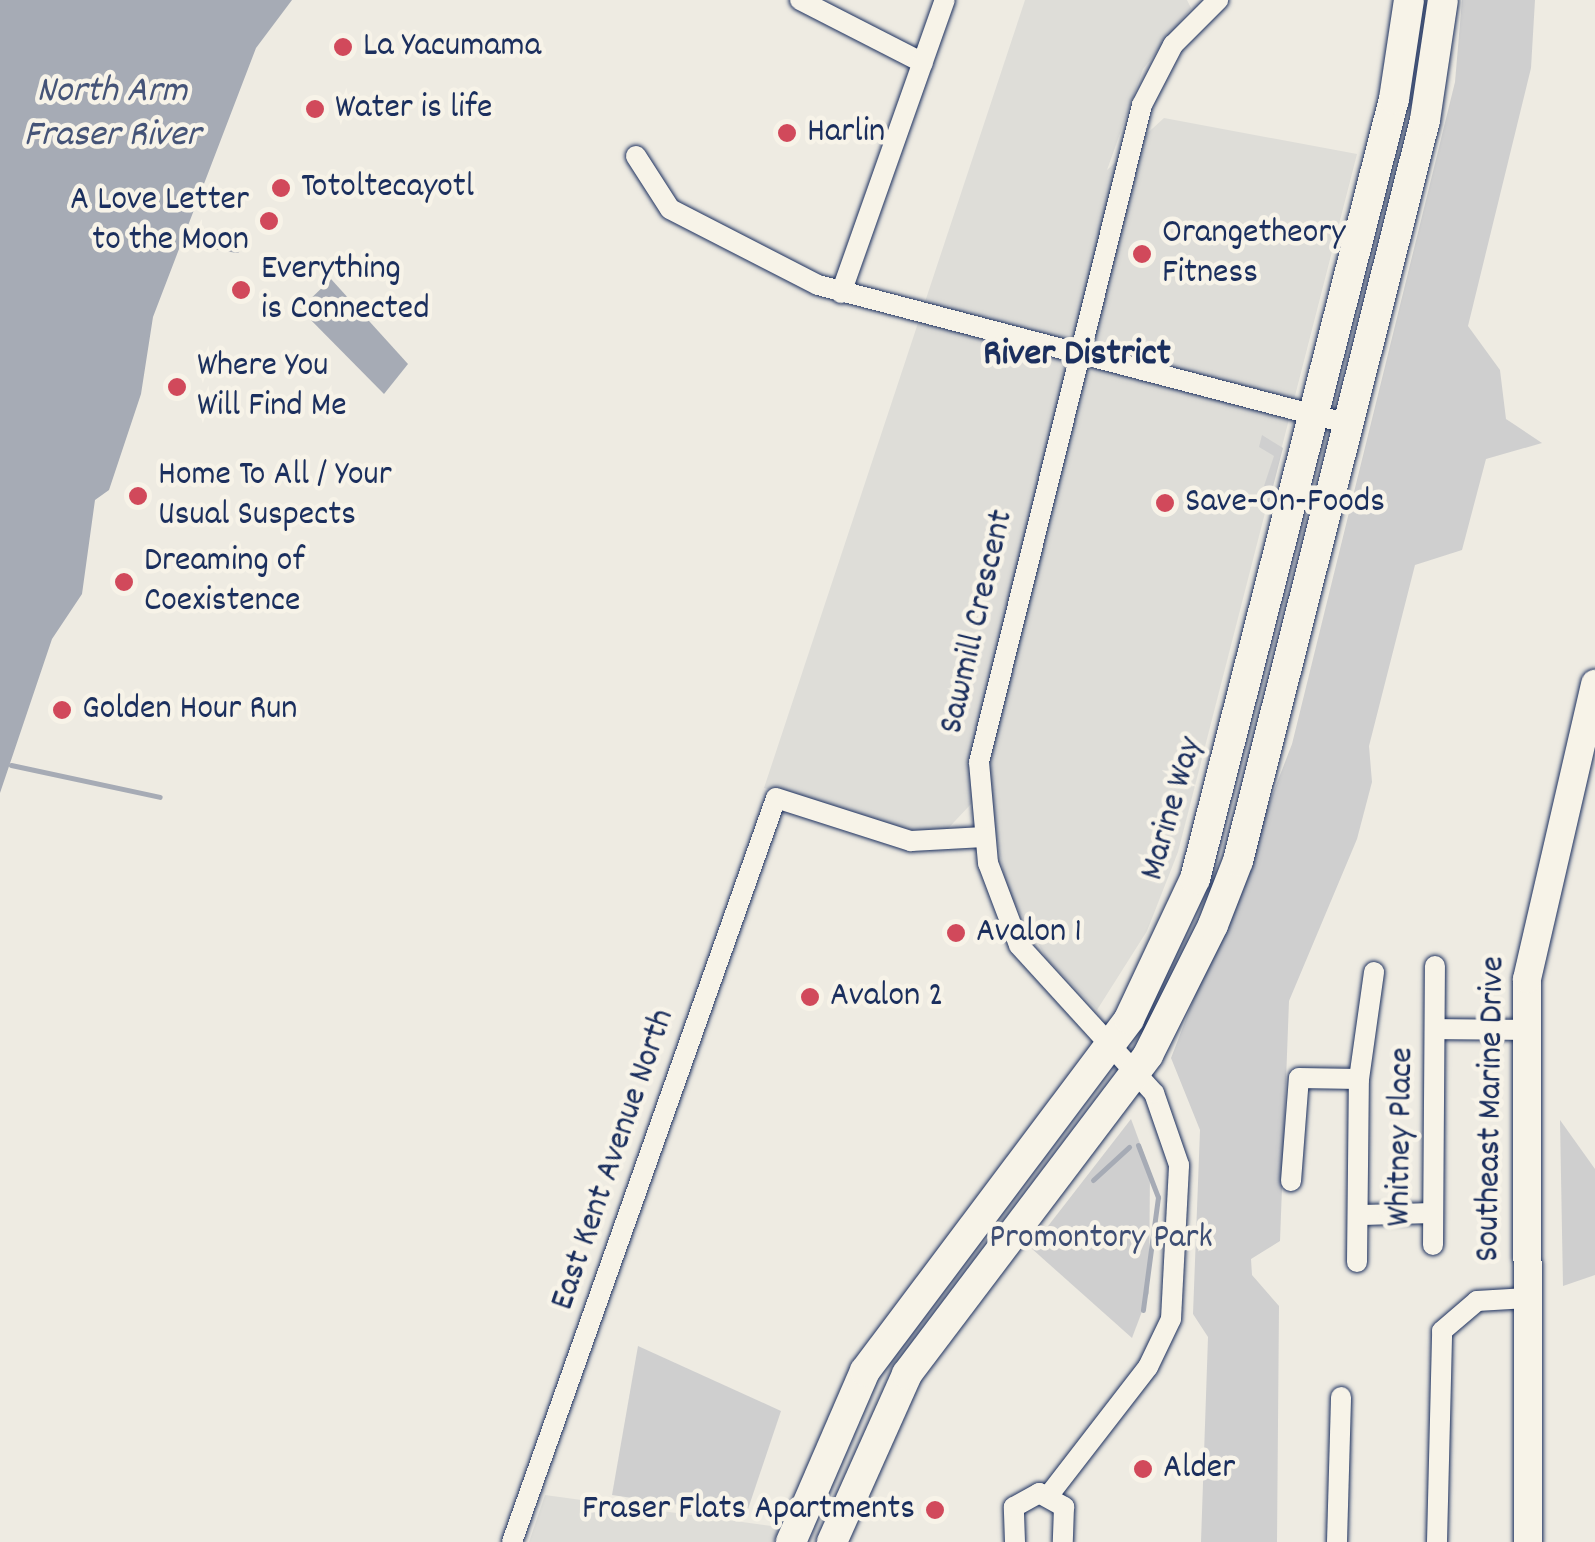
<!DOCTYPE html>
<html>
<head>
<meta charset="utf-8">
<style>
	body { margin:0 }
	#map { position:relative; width:1595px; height:1542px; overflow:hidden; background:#eeebe2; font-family:Dekko,sans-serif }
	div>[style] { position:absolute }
	.built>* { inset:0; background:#deddd8 }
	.green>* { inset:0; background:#cfcfcf }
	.water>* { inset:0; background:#a6abb5 }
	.stream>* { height:5px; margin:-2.5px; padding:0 2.5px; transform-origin:2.5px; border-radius:2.5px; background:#a6abb5 }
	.roads { filter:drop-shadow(0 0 2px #1b2f5e) drop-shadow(0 0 2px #1b2f5e) }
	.street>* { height:20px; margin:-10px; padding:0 10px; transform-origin:10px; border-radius:10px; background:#f7f3e8 }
	.secondary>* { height:28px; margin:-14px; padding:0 14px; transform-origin:14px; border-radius:14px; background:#f7f3e8 }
	.primary>* { height:30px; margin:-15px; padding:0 15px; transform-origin:15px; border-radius:15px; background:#f7f3e8 }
	.dots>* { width:28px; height:28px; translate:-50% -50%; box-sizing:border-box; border:5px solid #f7f3e8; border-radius:50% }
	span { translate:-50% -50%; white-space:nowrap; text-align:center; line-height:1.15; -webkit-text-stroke:9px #f7f3e8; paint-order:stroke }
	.poi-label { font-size:35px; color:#1b2f5e }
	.left { translate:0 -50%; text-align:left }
	.right { translate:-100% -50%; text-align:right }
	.street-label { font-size:35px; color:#1b2f5e }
	.park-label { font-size:35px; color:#3f4f75 }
	.water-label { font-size:38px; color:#455478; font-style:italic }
	.neighbourhood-label { font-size:38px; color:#1b2f5e; font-weight:700 }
</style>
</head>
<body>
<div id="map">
	<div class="built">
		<div style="clip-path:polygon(1025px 0,1187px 0,1191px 8px,1143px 69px,1107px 170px,1164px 118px,1357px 154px,1178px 852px,1147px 931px,1097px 1010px,1047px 959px,1007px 890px,987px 787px,939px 838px,764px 788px)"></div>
		<div style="clip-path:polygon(545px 1495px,779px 1527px,774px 1542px,529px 1542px)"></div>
	</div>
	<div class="green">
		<div style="clip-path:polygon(1462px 0,1535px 0,1531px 68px,1468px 326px,1500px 370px,1506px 419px,1542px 443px,1486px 459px,1462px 550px,1415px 565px,1369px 746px,1372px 782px,1357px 839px,1289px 1001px,1280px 1241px,1251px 1259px,1252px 1275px,1279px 1306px,1277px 1542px,1201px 1542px,1208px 1337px,1193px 1314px,1200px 1130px,1171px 1058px,1292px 744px,1455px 82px)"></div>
		<div style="clip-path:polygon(1262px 435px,1283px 448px,1268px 506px,1258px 504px,1274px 456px,1259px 447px)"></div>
		<div style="clip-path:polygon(1131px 1119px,1150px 1170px,1149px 1293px,1132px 1338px,1031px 1248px)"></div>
		<div style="clip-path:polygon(1560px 1120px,1595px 1169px,1595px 1275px,1563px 1286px)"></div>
		<div style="clip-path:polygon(638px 1346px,781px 1411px,746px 1515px,612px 1495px)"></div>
	</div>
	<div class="water">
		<div style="clip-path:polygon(0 0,292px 0,256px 48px,153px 317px,141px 394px,109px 490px,95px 500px,82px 594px,52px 639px,0 793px)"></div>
		<div style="clip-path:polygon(331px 279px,408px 364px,384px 394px,300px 309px)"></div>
	</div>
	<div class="stream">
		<div style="left:202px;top:244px;width:35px;rotate:10deg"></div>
		<div style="left:11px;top:765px;width:152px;rotate:12.1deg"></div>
		<div style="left:1138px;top:1145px;width:56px;rotate:69deg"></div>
		<div style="left:1158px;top:1197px;width:114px;rotate:97.6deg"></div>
		<div style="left:1093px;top:1180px;width:49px;rotate:-42.5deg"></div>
	</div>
	<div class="roads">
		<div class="street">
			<div style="left:800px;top:0;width:138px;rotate:27.1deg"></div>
			<div style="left:636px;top:156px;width:63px;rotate:57.3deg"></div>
			<div style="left:670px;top:209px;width:166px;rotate:27.2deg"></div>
			<div style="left:818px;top:285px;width:549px;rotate:14.67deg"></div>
			<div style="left:841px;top:293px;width:311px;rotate:-70.5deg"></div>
			<div style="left:1435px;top:1029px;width:90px;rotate:0.6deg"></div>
			<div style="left:1291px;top:1181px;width:103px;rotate:-85.6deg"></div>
			<div style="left:1299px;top:1078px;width:60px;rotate:1deg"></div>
			<div style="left:1363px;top:1215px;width:69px;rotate:-1.7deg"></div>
			<div style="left:1433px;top:1245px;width:279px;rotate:-89.6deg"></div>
			<div style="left:1357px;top:1262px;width:183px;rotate:-89.4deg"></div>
			<div style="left:1359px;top:1079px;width:108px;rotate:-82deg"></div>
			<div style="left:1049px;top:1495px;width:162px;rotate:-52.3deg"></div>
			<div style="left:1148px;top:1367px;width:53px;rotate:-64.4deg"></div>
			<div style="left:1171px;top:1319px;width:154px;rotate:-87deg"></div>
			<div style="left:1179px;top:1165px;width:76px;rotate:-109.1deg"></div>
			<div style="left:1154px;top:1093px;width:200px;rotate:-132.4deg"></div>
			<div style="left:1019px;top:945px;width:88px;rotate:-110.7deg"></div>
			<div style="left:988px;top:863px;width:101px;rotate:-95.1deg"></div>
			<div style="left:979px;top:762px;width:677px;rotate:-76.07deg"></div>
			<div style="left:1142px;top:105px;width:68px;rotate:-62.7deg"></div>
			<div style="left:1173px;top:45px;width:64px;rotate:-45deg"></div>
			<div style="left:512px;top:1542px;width:789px;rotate:-70.46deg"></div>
			<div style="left:776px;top:798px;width:142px;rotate:17.7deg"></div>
			<div style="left:911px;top:841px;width:73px;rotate:-3.1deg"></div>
			<div style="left:1015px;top:1542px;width:35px;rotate:-92deg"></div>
			<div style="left:1014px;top:1507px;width:29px;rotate:-29deg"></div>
			<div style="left:1039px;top:1493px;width:29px;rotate:29deg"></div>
			<div style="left:1064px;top:1507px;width:35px;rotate:92deg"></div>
			<div style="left:1337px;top:1542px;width:145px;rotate:-88.4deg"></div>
			<div style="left:1437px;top:1542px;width:211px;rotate:-88.6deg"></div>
			<div style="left:1442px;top:1331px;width:46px;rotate:-40.6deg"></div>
			<div style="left:1477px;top:1301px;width:50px;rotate:-3.4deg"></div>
		</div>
		<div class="secondary">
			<div style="left:1528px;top:1542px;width:563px;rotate:-90.1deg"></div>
			<div style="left:1527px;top:979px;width:303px;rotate:-77deg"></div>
		</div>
		<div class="primary">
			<div style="left:791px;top:1542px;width:186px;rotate:-66.6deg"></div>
			<div style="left:865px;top:1371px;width:440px;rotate:-53.1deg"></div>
			<div style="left:1129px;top:1019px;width:155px;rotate:-64.8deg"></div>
			<div style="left:1195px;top:879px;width:805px;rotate:-75.69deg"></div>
			<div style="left:1394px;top:99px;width:100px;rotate:-81.4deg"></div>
			<div style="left:832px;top:1542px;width:184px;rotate:-65.9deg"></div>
			<div style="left:907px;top:1374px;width:400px;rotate:-52.9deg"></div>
			<div style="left:1148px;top:1055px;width:145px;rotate:-63.4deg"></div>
			<div style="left:1213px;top:925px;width:69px;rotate:-68.7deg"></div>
			<div style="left:1238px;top:861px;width:764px;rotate:-75.84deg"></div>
			<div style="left:1425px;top:120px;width:121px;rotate:-81.5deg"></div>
		</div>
	</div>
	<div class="dots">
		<div style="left:343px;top:47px;background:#d1495b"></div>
		<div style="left:315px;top:109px;background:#d1495b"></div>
		<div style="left:787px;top:133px;background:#d1495b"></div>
		<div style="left:281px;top:188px;background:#d1495b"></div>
		<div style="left:269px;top:221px;background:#d1495b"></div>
		<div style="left:1142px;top:254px;background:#d1495b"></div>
		<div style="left:241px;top:290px;background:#d1495b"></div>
		<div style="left:177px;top:387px;background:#d1495b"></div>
		<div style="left:138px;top:496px;background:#d1495b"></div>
		<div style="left:1165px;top:503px;background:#d1495b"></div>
		<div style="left:124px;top:582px;background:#d1495b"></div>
		<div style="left:62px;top:710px;background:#d1495b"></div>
		<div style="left:956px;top:933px;background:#d1495b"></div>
		<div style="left:810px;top:997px;background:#d1495b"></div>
		<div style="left:1143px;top:1469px;background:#d1495b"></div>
		<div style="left:935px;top:1510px;background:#d1495b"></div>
	</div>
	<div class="poi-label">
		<span class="left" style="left:363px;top:47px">La Yacumama</span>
		<span class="left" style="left:335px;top:109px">Water is life</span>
		<span class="left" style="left:807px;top:133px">Harlin</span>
		<span class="left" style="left:301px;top:188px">Totoltecayotl</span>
		<span class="right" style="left:249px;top:221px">A Love Letter<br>to the Moon</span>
		<span class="left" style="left:1162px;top:254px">Orangetheory<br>Fitness</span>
		<span class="left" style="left:261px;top:290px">Everything<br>is Connected</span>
		<span class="left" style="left:197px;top:387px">Where You<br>Will Find Me</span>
		<span class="left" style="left:158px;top:496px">Home To All / Your<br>Usual Suspects</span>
		<span class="left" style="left:1185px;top:503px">Save-On-Foods</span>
		<span class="left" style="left:144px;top:582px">Dreaming of<br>Coexistence</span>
		<span class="left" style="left:82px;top:710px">Golden Hour Run</span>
		<span class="left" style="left:976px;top:933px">Avalon 1</span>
		<span class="left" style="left:830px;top:997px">Avalon 2</span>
		<span class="left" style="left:1163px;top:1469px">Alder</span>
		<span class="right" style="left:915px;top:1510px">Fraser Flats Apartments</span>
	</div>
	<div class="street-label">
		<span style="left:978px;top:622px;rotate:-77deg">Sawmill Crescent</span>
		<span style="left:1173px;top:809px;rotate:-74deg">Marine Way</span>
		<span style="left:1492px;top:1109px;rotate:-89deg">Southeast Marine Drive</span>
		<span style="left:1402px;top:1137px;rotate:-89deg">Whitney Place</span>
		<span style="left:614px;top:1160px;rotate:-71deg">East Kent Avenue North</span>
	</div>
	<div class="park-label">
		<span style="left:1101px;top:1239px">Promontory Park</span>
	</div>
	<div class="water-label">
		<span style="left:112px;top:115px">North Arm<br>Fraser River</span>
	</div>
	<div class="neighbourhood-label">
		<span style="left:1077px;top:356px">River District</span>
	</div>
</div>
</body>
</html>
